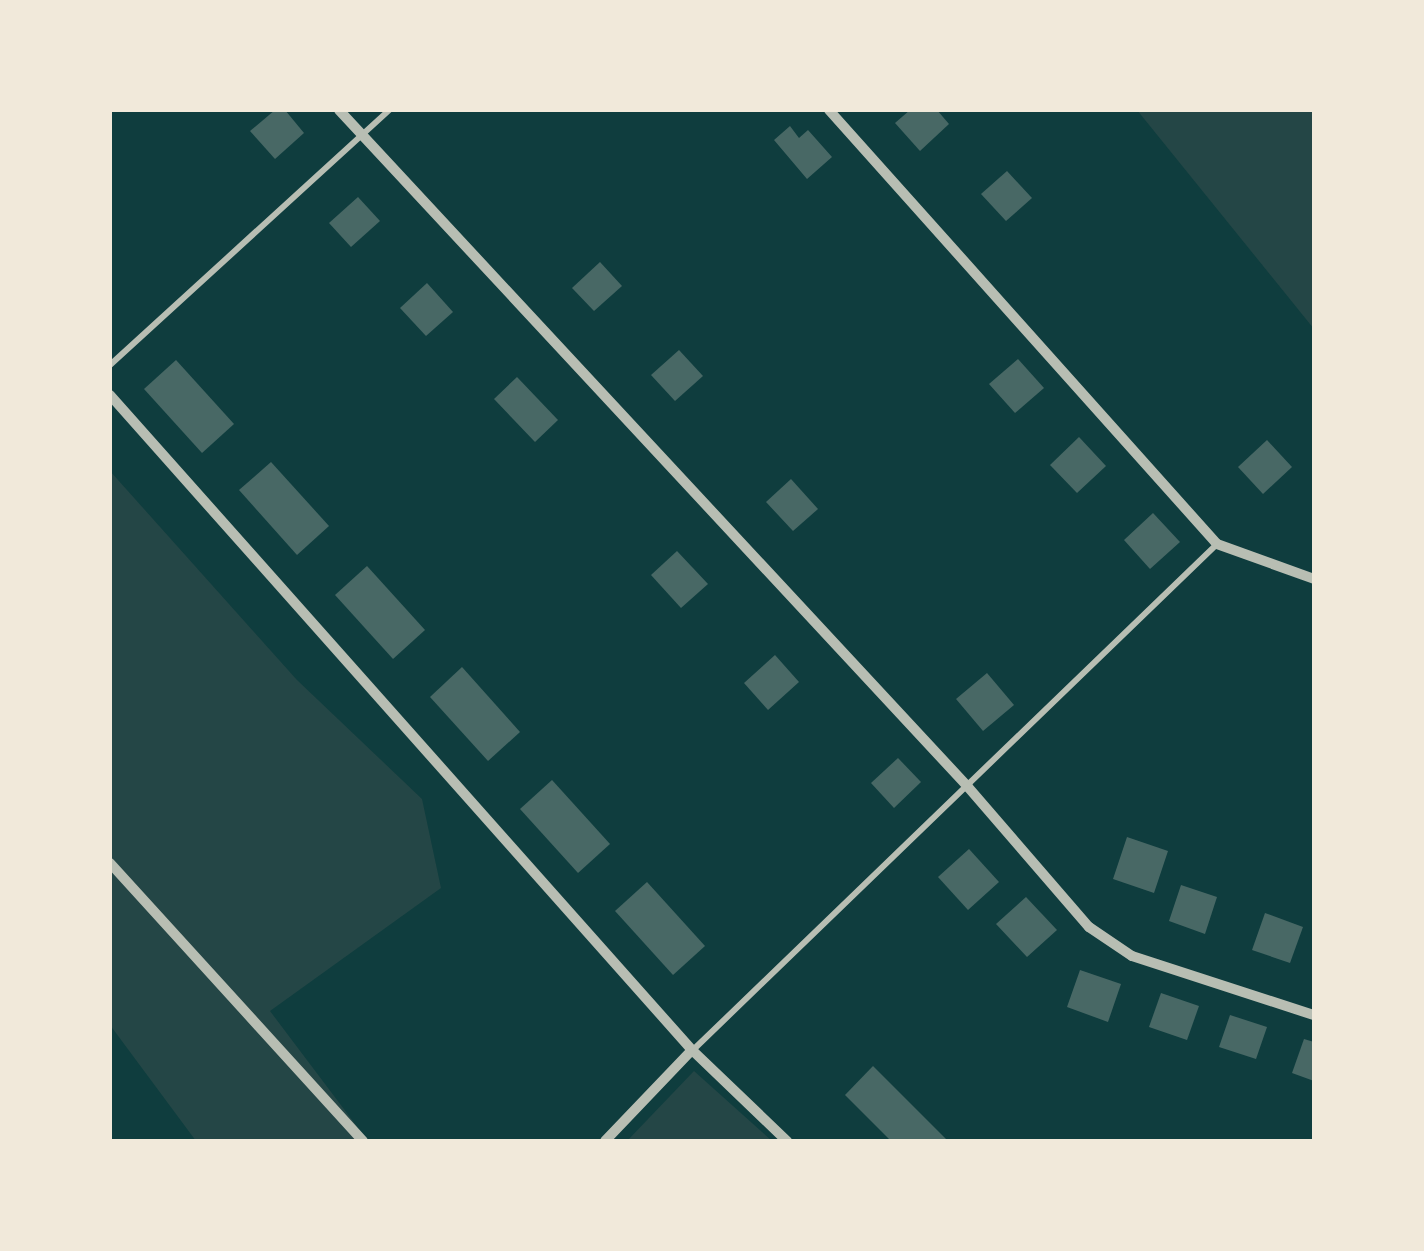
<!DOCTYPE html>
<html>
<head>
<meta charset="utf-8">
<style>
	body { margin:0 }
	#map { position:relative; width:1424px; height:1251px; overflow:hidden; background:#0f3d3e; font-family:"Noto Serif",serif }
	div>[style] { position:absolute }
	.green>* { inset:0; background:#244646 }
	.building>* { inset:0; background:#486865 }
	.service>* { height:6px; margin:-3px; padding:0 3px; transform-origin:3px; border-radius:3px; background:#b8beb3 }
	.minor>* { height:10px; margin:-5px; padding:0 5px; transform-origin:5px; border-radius:5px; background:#b8beb3 }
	span { translate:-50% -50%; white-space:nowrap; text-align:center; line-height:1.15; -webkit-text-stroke:8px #f1e9da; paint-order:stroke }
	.frame { position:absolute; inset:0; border:112px solid #f1e9da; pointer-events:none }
</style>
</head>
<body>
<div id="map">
	<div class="green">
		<div style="clip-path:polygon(1137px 110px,1314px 110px,1314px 329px)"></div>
		<div style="clip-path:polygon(110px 471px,297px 680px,422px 799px,441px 888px,270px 1011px,368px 1141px,196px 1141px,110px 1025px)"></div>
		<div style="clip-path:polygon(694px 1071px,772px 1141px,627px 1141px)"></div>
	</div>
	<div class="building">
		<div style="clip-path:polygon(275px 110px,285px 110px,304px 133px,275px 159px,250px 131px)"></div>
		<div style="clip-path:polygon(910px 110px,937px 110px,949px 124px,920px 151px,895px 123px)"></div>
		<div style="clip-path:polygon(790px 126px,799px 138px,808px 130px,832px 157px,807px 179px,774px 140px)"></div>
		<div style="clip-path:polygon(1007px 171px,1032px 198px,1006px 221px,981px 194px)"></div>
		<div style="clip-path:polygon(358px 197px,380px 221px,351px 247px,329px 223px)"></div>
		<div style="clip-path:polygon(600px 262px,622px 286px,594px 311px,572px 288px)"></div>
		<div style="clip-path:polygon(427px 283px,453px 312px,426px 336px,400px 308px)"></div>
		<div style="clip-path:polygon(679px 350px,703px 376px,675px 401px,651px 375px)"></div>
		<div style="clip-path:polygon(1018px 359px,1044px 388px,1015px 413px,989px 384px)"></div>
		<div style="clip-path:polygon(176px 360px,234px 424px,202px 453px,144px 389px)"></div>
		<div style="clip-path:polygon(517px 377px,558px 420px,535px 442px,494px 399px)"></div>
		<div style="clip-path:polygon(1079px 437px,1106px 466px,1077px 493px,1050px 465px)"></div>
		<div style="clip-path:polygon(1267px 440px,1292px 467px,1263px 494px,1238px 467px)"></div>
		<div style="clip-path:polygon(271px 462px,329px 526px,297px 555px,239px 490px)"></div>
		<div style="clip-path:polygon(791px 479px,818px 509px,793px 531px,766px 502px)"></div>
		<div style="clip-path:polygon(1153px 513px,1180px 542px,1150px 569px,1124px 540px)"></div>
		<div style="clip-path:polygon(677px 551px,708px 584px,681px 608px,651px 575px)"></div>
		<div style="clip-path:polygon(367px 566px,425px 630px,393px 659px,335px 595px)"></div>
		<div style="clip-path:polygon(775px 655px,799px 682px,768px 710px,744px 683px)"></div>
		<div style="clip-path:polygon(462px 667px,520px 732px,488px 761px,430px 697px)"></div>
		<div style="clip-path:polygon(987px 673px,1014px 705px,983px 731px,956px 699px)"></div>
		<div style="clip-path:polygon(898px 758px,921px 782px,894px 808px,871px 783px)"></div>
		<div style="clip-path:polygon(552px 780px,610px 844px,578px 873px,520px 809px)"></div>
		<div style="clip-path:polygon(1127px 837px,1168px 851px,1154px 893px,1113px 879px)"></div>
		<div style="clip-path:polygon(969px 849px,999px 882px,968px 910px,938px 877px)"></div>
		<div style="clip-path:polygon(647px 882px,705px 946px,673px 975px,615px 911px)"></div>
		<div style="clip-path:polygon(1181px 885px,1217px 897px,1205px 934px,1169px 921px)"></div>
		<div style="clip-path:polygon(1026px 897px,1057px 930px,1027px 957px,996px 924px)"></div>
		<div style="clip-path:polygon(1265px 913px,1303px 927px,1290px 963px,1252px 950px)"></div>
		<div style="clip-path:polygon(1080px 970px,1121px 984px,1108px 1022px,1067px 1007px)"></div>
		<div style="clip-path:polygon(1161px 993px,1199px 1006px,1187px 1040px,1149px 1027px)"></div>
		<div style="clip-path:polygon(1230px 1015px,1267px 1027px,1256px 1059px,1219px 1047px)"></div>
		<div style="clip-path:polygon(1304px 1039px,1314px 1042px,1314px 1081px,1292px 1073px)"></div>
		<div style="clip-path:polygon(873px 1066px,948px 1141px,891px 1141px,845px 1095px)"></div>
	</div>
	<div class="service">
		<div style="left:110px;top:365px;width:378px;rotate:-42.4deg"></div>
		<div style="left:693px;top:1050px;width:728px;rotate:-44deg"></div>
	</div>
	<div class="minor">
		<div style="left:339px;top:110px;width:924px;rotate:47.1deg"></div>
		<div style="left:968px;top:787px;width:185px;rotate:49.2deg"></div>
		<div style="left:1089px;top:927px;width:52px;rotate:34deg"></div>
		<div style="left:1132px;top:956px;width:191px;rotate:18deg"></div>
		<div style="left:829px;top:110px;width:582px;rotate:48.2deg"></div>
		<div style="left:1217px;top:544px;width:103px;rotate:19.8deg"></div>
		<div style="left:110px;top:395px;width:876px;rotate:48.38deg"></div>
		<div style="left:692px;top:1050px;width:132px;rotate:43.8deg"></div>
		<div style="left:110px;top:863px;width:376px;rotate:47.7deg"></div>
		<div style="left:605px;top:1141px;width:126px;rotate:-46.3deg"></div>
	</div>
	<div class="frame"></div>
</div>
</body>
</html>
